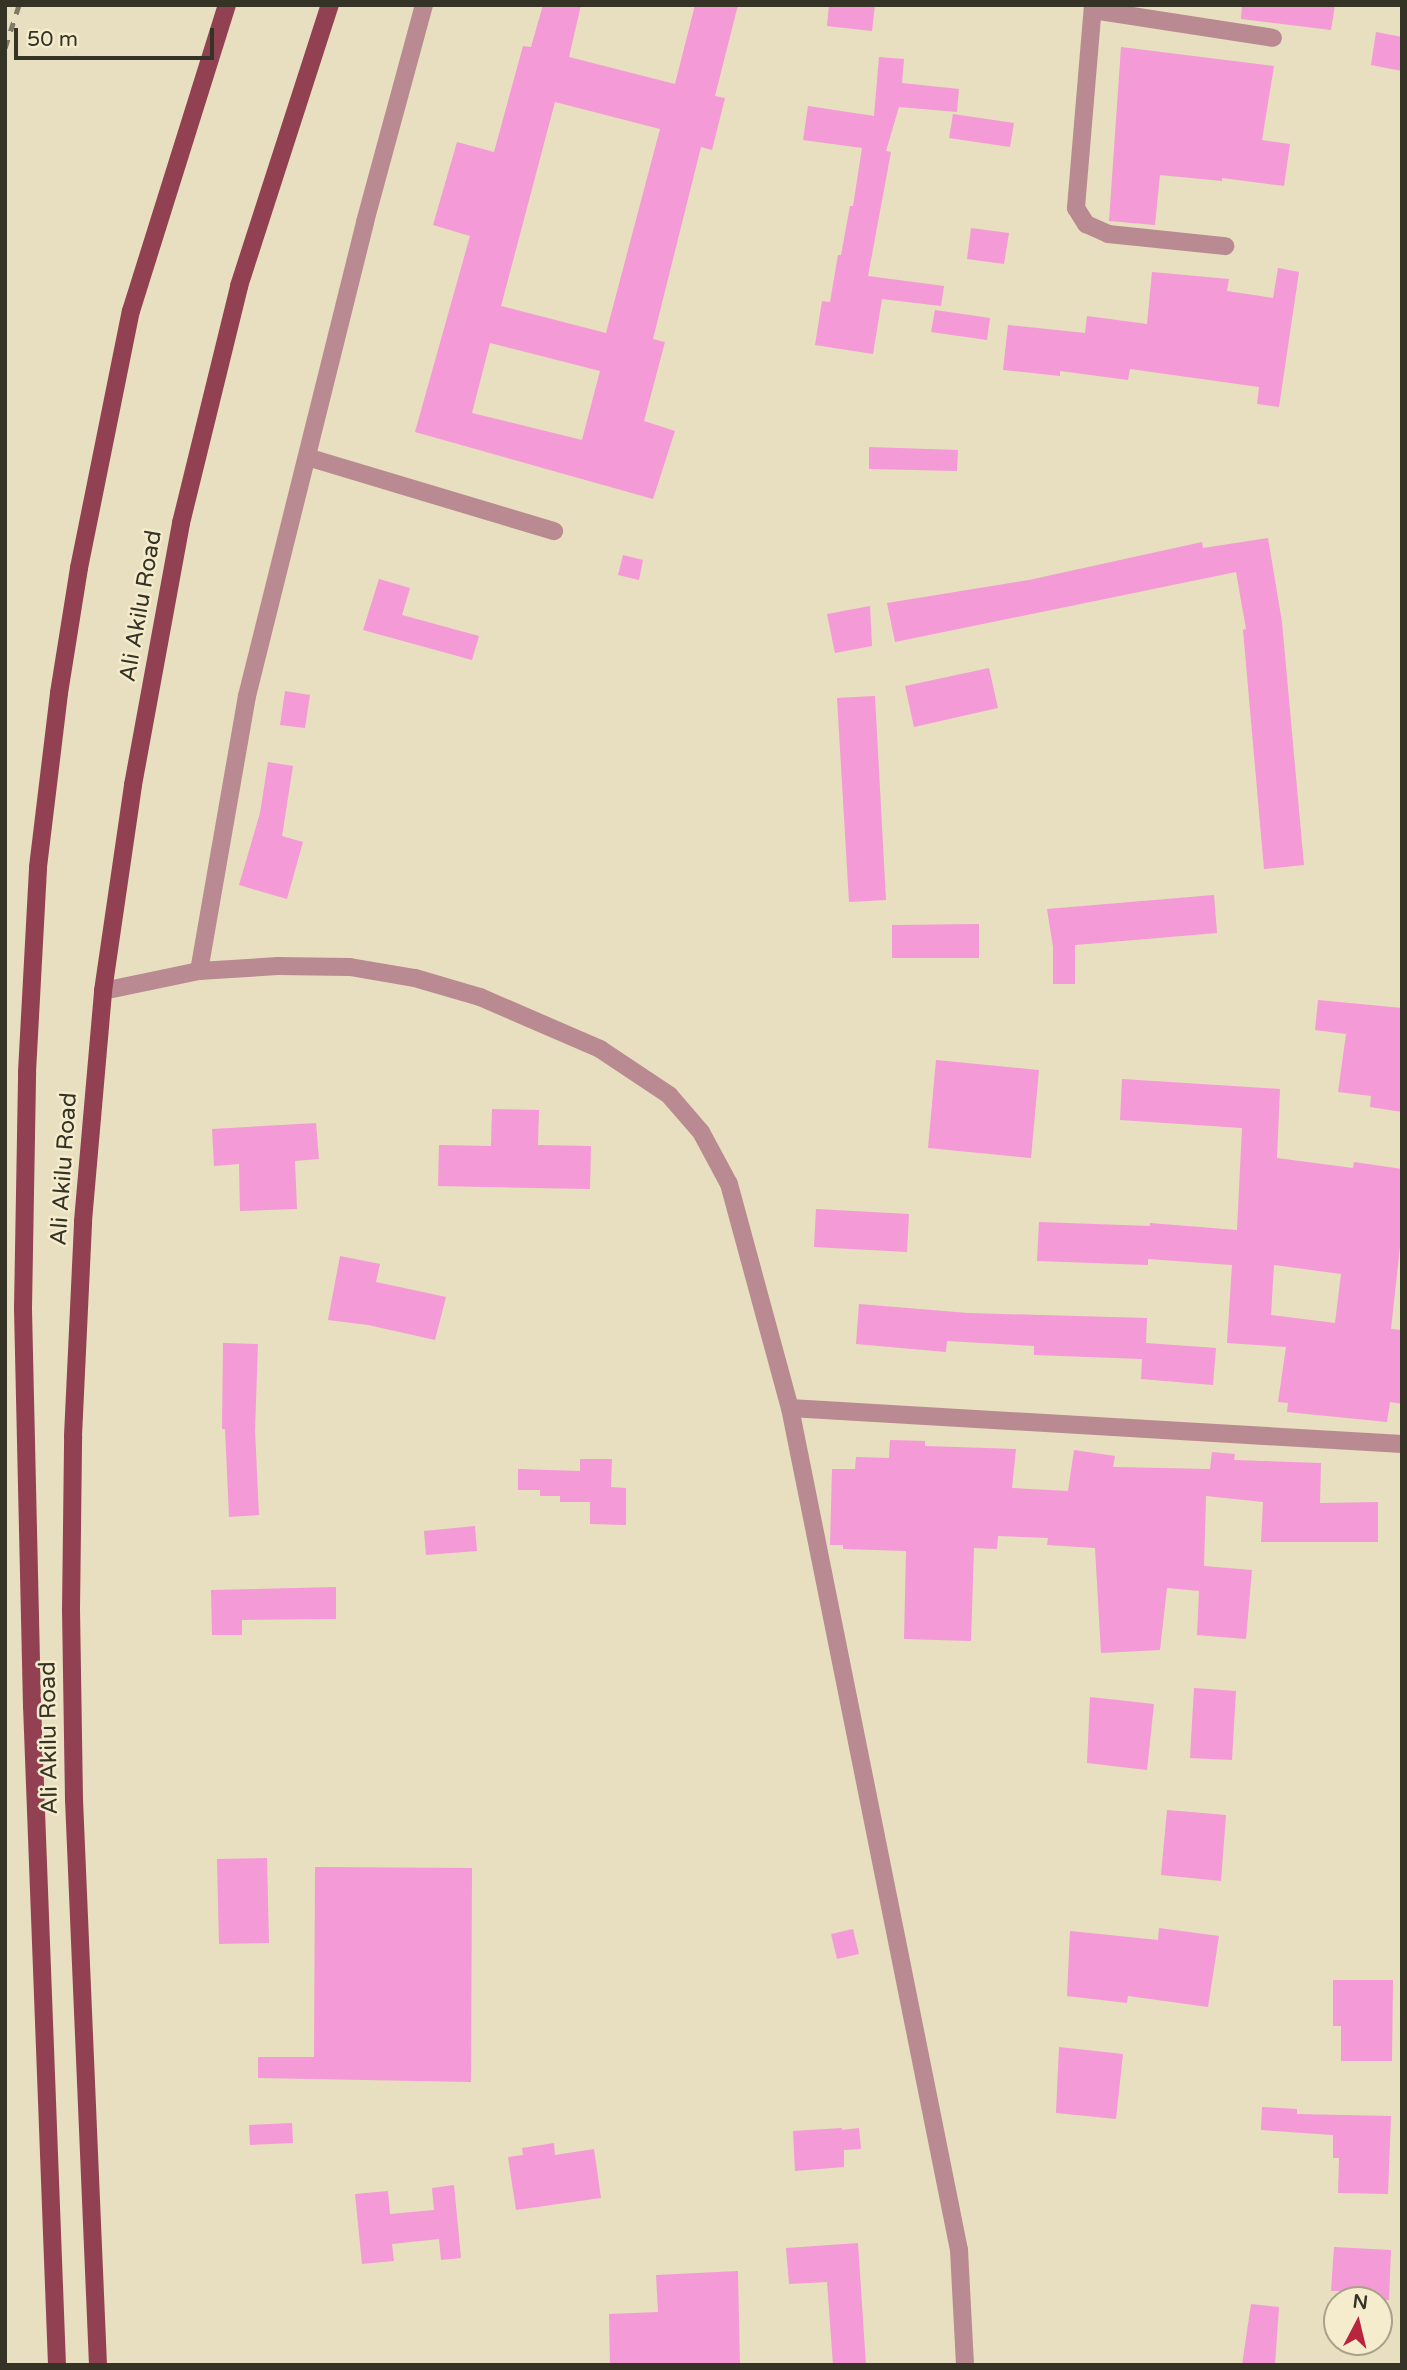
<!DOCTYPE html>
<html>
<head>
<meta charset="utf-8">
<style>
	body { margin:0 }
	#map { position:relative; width:1407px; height:2370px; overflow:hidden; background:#e7dfbf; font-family:"Varela Round",sans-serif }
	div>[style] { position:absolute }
	.building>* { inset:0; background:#f49ad6 }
	.minor>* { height:18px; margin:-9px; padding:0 9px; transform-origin:9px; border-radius:9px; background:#b98a91 }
	.major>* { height:18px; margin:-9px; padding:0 9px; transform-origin:9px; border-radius:9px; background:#924152 }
	.rail>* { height:5px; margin-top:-2.5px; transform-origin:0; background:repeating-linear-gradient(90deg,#807a66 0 9px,transparent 0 18px) }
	span { translate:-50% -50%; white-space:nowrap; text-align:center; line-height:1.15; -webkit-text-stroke:5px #f4eccc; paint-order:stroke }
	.street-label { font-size:23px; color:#353226 }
	.frame { position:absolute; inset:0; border:7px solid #353226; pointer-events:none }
	.north { position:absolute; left:1323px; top:2286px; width:70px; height:70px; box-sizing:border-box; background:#f4eccc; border:2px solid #a8a28a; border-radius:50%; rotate:7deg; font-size:19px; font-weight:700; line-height:28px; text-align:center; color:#353226 }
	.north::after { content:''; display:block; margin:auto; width:24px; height:32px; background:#b7253e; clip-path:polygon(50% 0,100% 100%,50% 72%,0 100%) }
	.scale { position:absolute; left:14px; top:28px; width:200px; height:32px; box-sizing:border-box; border:4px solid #353226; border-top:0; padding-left:9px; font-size:21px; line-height:24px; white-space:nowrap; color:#353226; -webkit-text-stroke:5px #f4eccc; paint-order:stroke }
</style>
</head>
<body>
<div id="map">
	<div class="building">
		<div style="clip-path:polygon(evenodd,543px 5px,581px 5px,569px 57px,675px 84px,695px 5px,738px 5px,715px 96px,725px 98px,712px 150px,701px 147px,653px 339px,665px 342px,644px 421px,675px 431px,653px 499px,415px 432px,470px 236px,433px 225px,457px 142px,494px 152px,523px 46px,531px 47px,543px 5px,555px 102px,660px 129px,606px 333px,501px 306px,555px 102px,543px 5px,490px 343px,600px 371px,582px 440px,472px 413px,490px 343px)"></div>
		<div style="clip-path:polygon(829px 5px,875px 5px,872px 31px,827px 26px)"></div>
		<div style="clip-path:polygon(1242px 5px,1335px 5px,1331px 30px,1241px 19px)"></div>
		<div style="clip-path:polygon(1376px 32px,1402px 37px,1402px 71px,1371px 65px)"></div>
		<div style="clip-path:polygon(1121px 47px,1274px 66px,1262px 140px,1290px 144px,1284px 186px,1222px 178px,1222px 181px,1160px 175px,1155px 225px,1109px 221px)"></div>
		<div style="clip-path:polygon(879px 57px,904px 59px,902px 83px,959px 89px,957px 112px,899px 107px,886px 151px,891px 152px,868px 276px,944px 286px,941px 306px,882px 299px,873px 354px,815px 345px,822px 301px,830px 302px,838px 255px,841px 255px,850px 206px,853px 206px,862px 148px,803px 140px,808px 106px,874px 116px)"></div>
		<div style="clip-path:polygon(953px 114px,1014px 123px,1010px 147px,949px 138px)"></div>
		<div style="clip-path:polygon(971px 228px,1009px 233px,1004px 264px,967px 259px)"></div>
		<div style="clip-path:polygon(1278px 268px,1299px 272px,1279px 407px,1257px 404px,1259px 387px,1130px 369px,1128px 380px,1060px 371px,1060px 376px,1003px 370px,1008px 325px,1085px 333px,1087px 316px,1147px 324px,1152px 272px,1229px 279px,1227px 291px,1273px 298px)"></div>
		<div style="clip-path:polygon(935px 310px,990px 318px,987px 340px,931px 332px)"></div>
		<div style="clip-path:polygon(869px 447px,958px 450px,957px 471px,869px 469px)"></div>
		<div style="clip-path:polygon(1268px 538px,1282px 622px,1304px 865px,1264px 869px,1243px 630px,1246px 629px,1236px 572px,895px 642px,887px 603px,1029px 580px,1202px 542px,1203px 548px)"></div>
		<div style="clip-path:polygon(623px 555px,643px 560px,639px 580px,618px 575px)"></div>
		<div style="clip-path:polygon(379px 579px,410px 588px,402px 615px,479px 636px,472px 660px,363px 630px)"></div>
		<div style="clip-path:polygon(870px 606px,872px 646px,835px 653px,827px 614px)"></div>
		<div style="clip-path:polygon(989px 668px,998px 708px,914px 727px,905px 686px)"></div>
		<div style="clip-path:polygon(285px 691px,310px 695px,305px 728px,280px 725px)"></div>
		<div style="clip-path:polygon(875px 696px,886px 900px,849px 902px,837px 698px)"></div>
		<div style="clip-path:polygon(268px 762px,293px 766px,282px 836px,303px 842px,287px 899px,239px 885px,260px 813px)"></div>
		<div style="clip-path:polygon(1214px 895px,1217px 933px,1075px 945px,1075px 984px,1053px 984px,1053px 947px,1047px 909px)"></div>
		<div style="clip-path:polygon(979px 924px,979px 958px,892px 958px,892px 925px)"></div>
		<div style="clip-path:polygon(1318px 1000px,1402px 1008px,1402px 1112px,1370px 1107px,1371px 1096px,1338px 1092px,1346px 1034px,1315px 1030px)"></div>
		<div style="clip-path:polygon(936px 1060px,1039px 1070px,1031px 1158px,928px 1148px)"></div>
		<div style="clip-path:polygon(evenodd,1122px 1079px,1280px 1089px,1277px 1158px,1353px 1168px,1354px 1162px,1402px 1169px,1402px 1228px,1391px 1329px,1402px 1330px,1402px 1404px,1390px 1402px,1387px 1422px,1287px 1412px,1288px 1403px,1278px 1402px,1286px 1347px,1227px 1343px,1232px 1265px,1148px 1259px,1148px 1265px,1037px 1261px,1039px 1222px,1150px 1226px,1150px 1223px,1237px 1230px,1242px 1128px,1120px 1120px,1122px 1079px,1274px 1265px,1341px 1274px,1335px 1323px,1271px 1315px,1274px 1265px)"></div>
		<div style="clip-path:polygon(492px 1109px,539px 1110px,538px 1145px,591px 1146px,590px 1189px,438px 1186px,439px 1145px,491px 1146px)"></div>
		<div style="clip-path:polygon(316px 1123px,319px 1159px,295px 1161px,297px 1209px,240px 1211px,239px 1164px,214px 1166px,212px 1129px)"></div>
		<div style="clip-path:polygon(816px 1209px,909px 1214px,907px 1252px,814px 1247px)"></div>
		<div style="clip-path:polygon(340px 1256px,380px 1264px,376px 1282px,446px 1297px,435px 1340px,368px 1325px,328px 1320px)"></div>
		<div style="clip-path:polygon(859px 1304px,968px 1313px,1147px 1318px,1146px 1343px,1216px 1348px,1213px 1385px,1141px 1379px,1142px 1359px,1034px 1355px,1034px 1346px,947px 1341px,946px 1352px,856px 1344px)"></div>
		<div style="clip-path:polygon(223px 1343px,258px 1344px,255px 1430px,259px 1515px,229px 1517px,225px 1429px,222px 1429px)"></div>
		<div style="clip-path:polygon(890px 1440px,925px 1441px,925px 1446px,1016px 1449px,1012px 1488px,1068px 1491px,1074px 1450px,1115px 1456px,1113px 1467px,1210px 1469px,1212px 1452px,1235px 1454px,1234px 1460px,1321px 1463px,1320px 1503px,1378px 1502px,1378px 1542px,1261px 1542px,1263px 1502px,1206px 1496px,1204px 1566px,1252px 1570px,1246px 1639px,1197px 1635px,1199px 1591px,1167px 1588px,1160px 1650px,1101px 1653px,1095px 1548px,1047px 1545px,1048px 1538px,998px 1536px,997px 1549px,974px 1548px,971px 1641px,904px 1639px,906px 1551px,843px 1549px,843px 1545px,830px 1545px,832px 1469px,855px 1469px,856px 1457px,889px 1458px)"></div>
		<div style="clip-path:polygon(580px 1459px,612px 1459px,611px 1487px,626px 1488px,626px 1525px,590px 1524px,590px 1502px,560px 1502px,560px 1496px,540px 1496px,540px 1490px,518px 1490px,518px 1469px,580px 1471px)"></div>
		<div style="clip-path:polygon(475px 1526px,477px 1551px,426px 1555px,424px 1531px)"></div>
		<div style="clip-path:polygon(336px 1587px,336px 1619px,242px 1620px,242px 1635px,212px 1635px,211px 1590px)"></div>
		<div style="clip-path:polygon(1194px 1688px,1236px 1691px,1232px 1760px,1190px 1758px)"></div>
		<div style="clip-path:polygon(1090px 1697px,1154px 1704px,1147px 1770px,1087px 1763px)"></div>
		<div style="clip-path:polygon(1167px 1810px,1226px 1815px,1221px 1881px,1161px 1875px)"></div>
		<div style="clip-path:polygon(267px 1858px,269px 1943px,219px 1944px,217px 1859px)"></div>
		<div style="clip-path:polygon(315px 1867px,472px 1868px,471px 2082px,258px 2078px,258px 2057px,314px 2057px)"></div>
		<div style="clip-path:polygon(1159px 1928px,1219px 1936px,1208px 2007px,1128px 1996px,1127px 2003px,1067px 1996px,1070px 1931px,1158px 1940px)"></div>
		<div style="clip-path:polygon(853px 1929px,859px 1954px,837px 1959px,831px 1934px)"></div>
		<div style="clip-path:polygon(1333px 1980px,1393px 1980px,1392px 2061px,1341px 2061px,1341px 2026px,1333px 2026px)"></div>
		<div style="clip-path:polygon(1059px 2047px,1123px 2054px,1116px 2119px,1056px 2113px)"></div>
		<div style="clip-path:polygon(1262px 2107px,1297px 2109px,1297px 2114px,1391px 2116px,1388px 2194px,1338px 2193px,1339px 2158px,1333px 2158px,1333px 2135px,1261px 2130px)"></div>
		<div style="clip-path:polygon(292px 2123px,293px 2143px,250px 2145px,249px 2125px)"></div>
		<div style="clip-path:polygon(842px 2128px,842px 2130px,859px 2128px,861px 2149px,844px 2150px,844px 2167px,795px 2171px,793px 2131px)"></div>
		<div style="clip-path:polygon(554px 2143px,555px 2155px,594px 2149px,601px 2198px,516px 2210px,508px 2157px,523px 2155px,522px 2148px)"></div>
		<div style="clip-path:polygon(454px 2185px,461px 2258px,441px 2260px,439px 2239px,392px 2244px,394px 2261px,362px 2264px,355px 2194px,388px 2191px,390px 2214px,434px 2210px,432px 2188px)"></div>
		<div style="clip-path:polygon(858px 2243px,866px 2365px,833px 2365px,827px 2282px,789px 2284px,786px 2248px)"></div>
		<div style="clip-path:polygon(1334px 2247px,1391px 2250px,1389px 2300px,1339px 2300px,1339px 2291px,1331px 2291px)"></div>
		<div style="clip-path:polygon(738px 2271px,740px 2365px,610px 2365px,609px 2314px,658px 2312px,656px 2275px)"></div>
		<div style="clip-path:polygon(1251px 2304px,1279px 2307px,1275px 2365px,1242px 2365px)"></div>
	</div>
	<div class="minor">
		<div style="left:1093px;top:5px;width:204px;rotate:94.8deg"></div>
		<div style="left:1076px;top:208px;width:19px;rotate:58deg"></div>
		<div style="left:1086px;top:224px;width:24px;rotate:24deg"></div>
		<div style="left:1108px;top:234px;width:118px;rotate:5.9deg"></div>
		<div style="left:1093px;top:10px;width:182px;rotate:8.8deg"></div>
		<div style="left:307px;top:457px;width:258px;rotate:16.7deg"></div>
		<div style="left:199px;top:971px;width:279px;rotate:-80.1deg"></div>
		<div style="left:247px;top:696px;width:488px;rotate:-76deg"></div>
		<div style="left:365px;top:222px;width:225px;rotate:-74.8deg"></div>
		<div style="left:103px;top:991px;width:98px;rotate:-11.8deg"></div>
		<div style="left:199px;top:971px;width:79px;rotate:-3.6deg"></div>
		<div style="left:278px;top:966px;width:72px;rotate:0.8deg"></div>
		<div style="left:350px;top:967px;width:66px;rotate:9.6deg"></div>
		<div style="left:415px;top:978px;width:68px;rotate:16.3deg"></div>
		<div style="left:480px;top:997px;width:131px;rotate:23.4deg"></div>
		<div style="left:600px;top:1049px;width:83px;rotate:33.7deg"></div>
		<div style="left:669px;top:1095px;width:49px;rotate:49.1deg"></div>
		<div style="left:701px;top:1132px;width:59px;rotate:61.7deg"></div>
		<div style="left:729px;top:1184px;width:232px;rotate:74.8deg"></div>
		<div style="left:790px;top:1408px;width:859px;rotate:78.65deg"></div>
		<div style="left:959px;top:2250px;width:115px;rotate:87deg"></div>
		<div style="left:790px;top:1408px;width:613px;rotate:3.37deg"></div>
	</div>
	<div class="major">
		<div style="left:57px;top:2365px;width:659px;rotate:-92.17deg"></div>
		<div style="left:32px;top:1706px;width:398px;rotate:-91.3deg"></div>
		<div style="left:23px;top:1308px;width:236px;rotate:-89deg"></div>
		<div style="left:27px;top:1072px;width:205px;rotate:-86.9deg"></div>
		<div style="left:38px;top:867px;width:175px;rotate:-83.1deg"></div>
		<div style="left:59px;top:693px;width:127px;rotate:-80.9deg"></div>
		<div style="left:79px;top:568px;width:262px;rotate:-78.6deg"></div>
		<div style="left:131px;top:311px;width:321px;rotate:-72.6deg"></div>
		<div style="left:98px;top:2365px;width:566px;rotate:-92.43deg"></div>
		<div style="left:74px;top:1800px;width:190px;rotate:-90.9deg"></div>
		<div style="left:71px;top:1610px;width:174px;rotate:-89.3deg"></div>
		<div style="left:73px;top:1436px;width:215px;rotate:-87.3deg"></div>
		<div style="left:83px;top:1221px;width:231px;rotate:-85deg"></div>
		<div style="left:103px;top:991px;width:208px;rotate:-81.7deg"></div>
		<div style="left:133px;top:785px;width:266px;rotate:-79.6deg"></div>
		<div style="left:181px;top:523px;width:244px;rotate:-76.2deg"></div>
		<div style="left:239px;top:286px;width:295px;rotate:-72.1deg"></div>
	</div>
	<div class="rail">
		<div style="left:5px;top:48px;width:45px;rotate:-72deg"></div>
	</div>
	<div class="street-label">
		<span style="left:141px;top:606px;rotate:-80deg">Ali Akilu Road</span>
		<span style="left:64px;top:1169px;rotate:-86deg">Ali Akilu Road</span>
		<span style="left:49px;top:1738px;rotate:-91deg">Ali Akilu Road</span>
	</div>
	<div class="frame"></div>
	<div class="north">N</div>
	<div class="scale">50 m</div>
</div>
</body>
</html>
